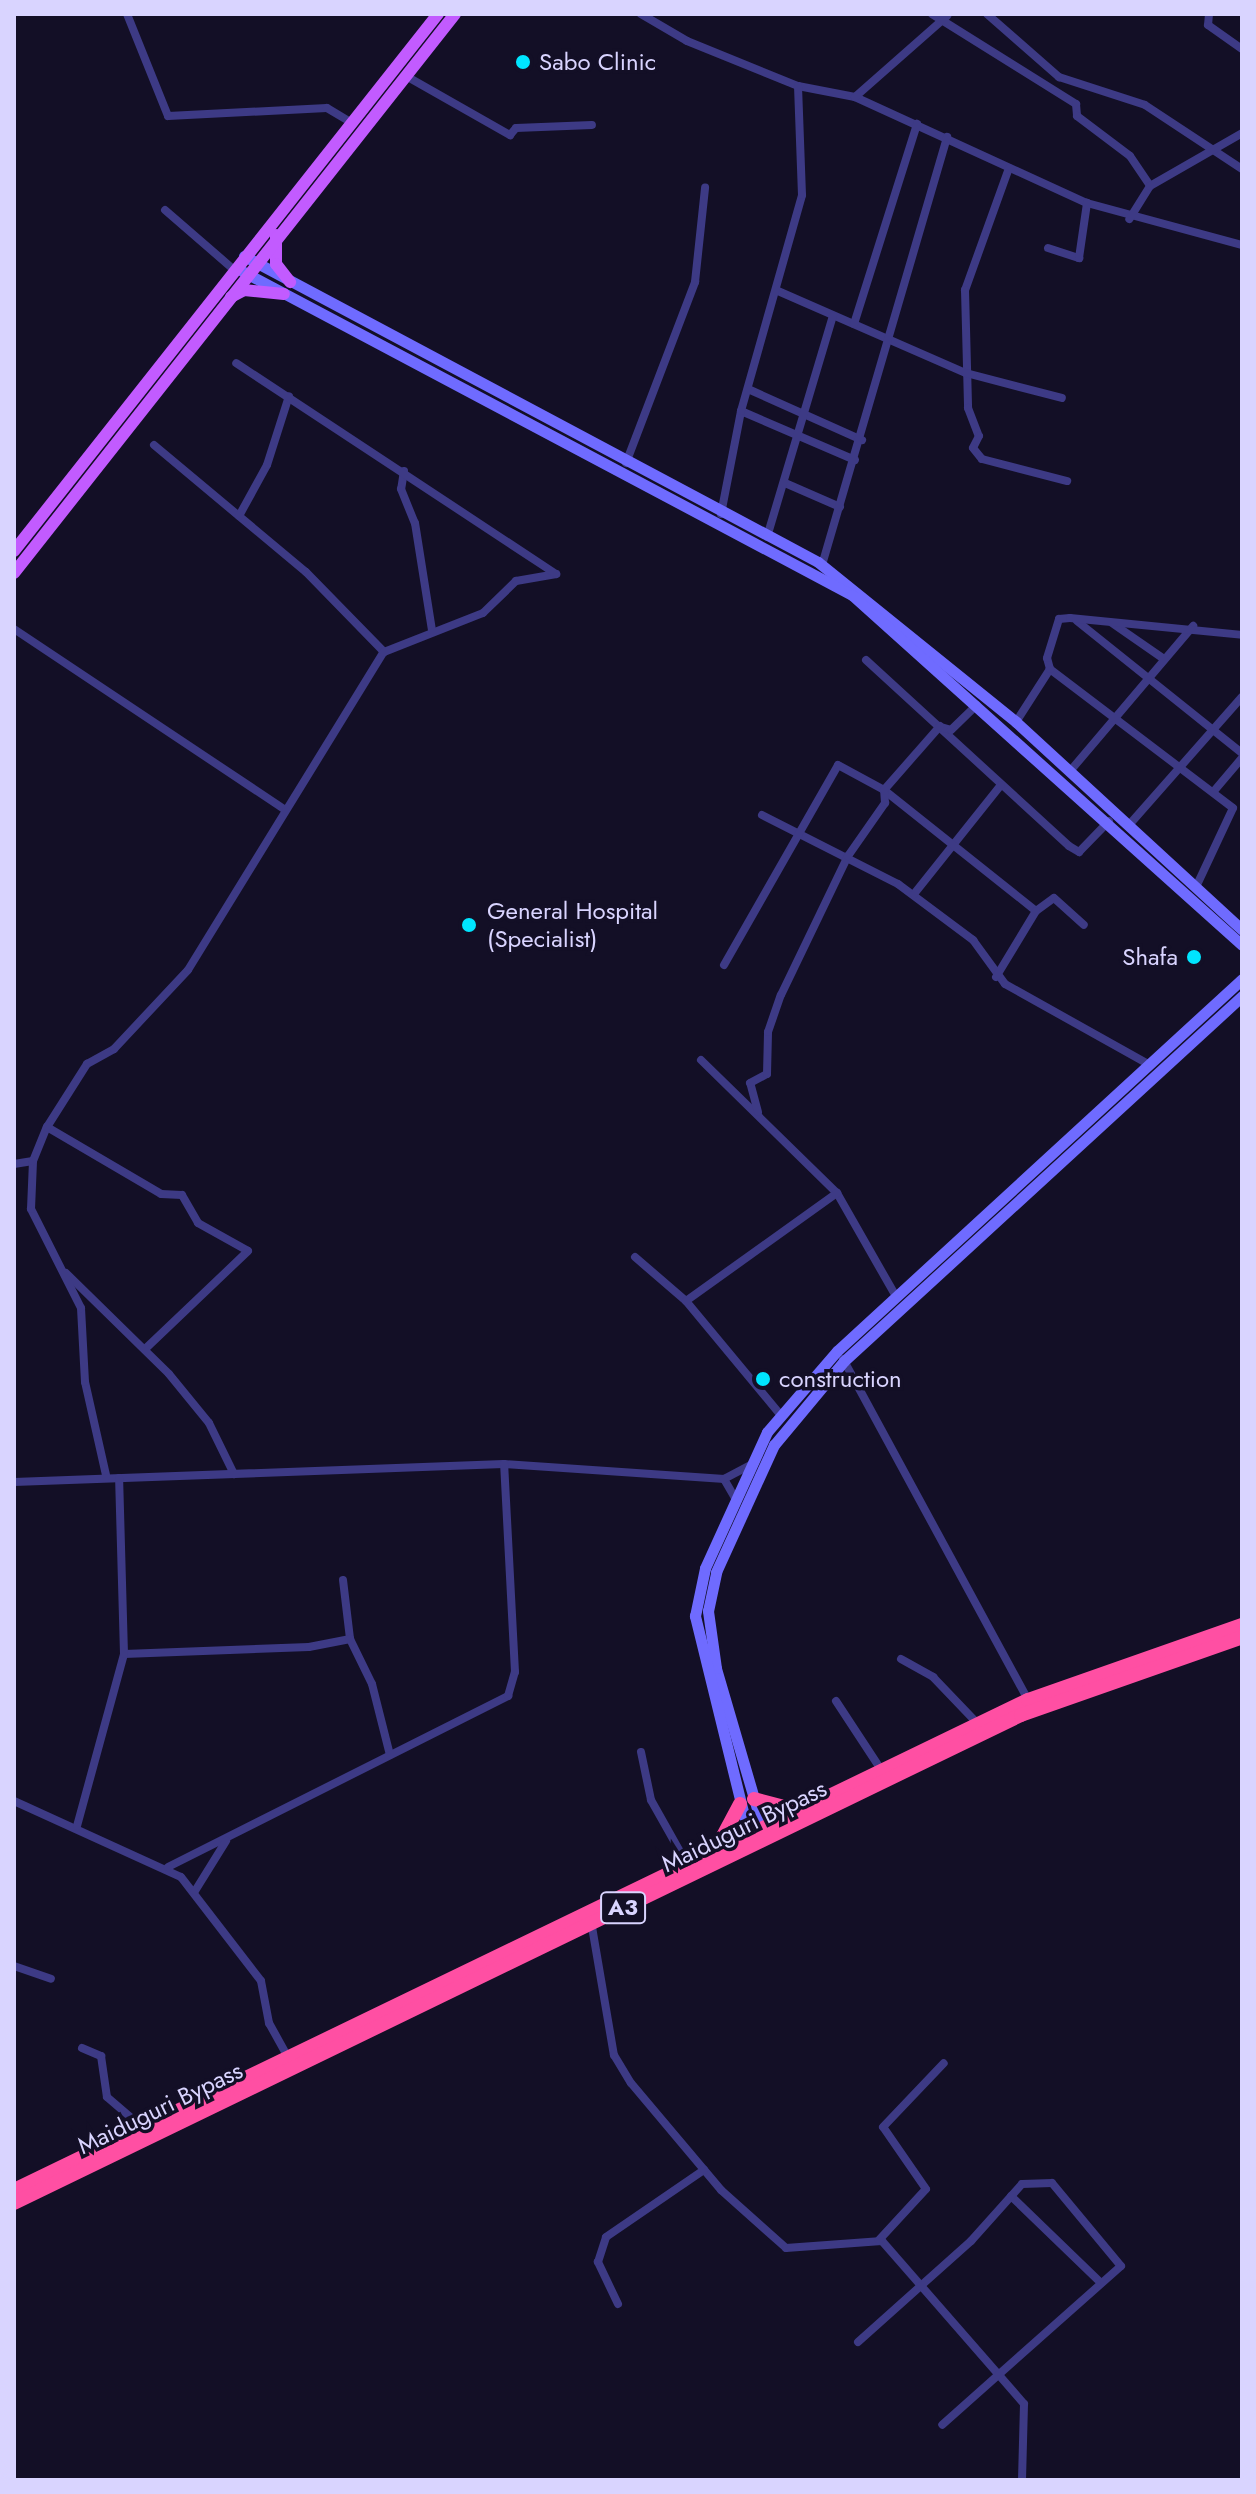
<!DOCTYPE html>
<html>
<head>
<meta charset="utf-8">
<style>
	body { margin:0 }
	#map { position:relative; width:1256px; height:2494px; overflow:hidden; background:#130f26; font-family:Jost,sans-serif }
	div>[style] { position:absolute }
	.street>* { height:8px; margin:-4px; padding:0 4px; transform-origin:4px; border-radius:4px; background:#3d3a85 }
	.secondary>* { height:11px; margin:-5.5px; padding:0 5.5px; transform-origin:5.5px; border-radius:5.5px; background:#6f6bff }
	.primary>* { height:12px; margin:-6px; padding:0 6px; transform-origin:6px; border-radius:6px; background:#c25bff }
	.highway>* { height:14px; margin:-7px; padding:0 7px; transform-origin:7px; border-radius:7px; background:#ff4fa3 }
	.dots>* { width:22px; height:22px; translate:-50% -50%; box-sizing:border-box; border:4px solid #130f26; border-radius:50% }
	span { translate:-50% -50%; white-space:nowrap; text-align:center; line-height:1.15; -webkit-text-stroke:7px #130f26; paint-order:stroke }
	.shield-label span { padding:2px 6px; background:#130f26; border:2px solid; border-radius:6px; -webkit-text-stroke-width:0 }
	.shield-label { font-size:22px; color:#d9d4ff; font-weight:700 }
	.poi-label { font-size:24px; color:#d9d4ff }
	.left { translate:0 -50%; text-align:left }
	.right { translate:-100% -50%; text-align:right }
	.street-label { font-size:24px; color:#d9d4ff }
	.frame { position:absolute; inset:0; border:16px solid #d9d4ff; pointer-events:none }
</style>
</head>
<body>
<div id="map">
	<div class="street">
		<div style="left:127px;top:14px;width:110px;rotate:68.1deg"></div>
		<div style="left:168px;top:116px;width:159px;rotate:-2.9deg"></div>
		<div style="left:327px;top:108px;width:29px;rotate:31deg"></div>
		<div style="left:641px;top:14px;width:53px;rotate:30.4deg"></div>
		<div style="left:687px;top:41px;width:120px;rotate:22.1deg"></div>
		<div style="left:798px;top:86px;width:58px;rotate:10.9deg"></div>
		<div style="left:855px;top:97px;width:255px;rotate:24.6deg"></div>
		<div style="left:1087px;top:203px;width:161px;rotate:15.2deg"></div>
		<div style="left:932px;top:14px;width:170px;rotate:32deg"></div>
		<div style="left:1076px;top:104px;width:12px;rotate:85deg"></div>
		<div style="left:1077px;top:116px;width:66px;rotate:37deg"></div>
		<div style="left:1130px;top:156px;width:36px;rotate:56deg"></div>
		<div style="left:1150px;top:186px;width:39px;rotate:122deg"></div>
		<div style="left:987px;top:14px;width:96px;rotate:41.2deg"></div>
		<div style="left:1059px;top:77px;width:90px;rotate:18deg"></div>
		<div style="left:1145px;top:105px;width:116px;rotate:33.4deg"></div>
		<div style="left:1209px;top:14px;width:11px;rotate:95deg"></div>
		<div style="left:1208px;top:25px;width:42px;rotate:35.2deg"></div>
		<div style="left:406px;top:76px;width:120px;rotate:29.6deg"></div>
		<div style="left:510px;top:135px;width:9px;rotate:-49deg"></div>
		<div style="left:516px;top:128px;width:76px;rotate:-2.3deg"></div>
		<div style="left:855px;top:97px;width:123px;rotate:-41.4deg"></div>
		<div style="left:1009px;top:168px;width:130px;rotate:109.8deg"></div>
		<div style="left:965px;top:290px;width:118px;rotate:88.5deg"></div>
		<div style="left:968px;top:408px;width:30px;rotate:69deg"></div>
		<div style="left:979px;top:436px;width:13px;rotate:117deg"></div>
		<div style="left:973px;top:448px;width:14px;rotate:51deg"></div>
		<div style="left:982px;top:459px;width:88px;rotate:14.5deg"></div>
		<div style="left:1150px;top:186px;width:106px;rotate:-29.9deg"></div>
		<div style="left:165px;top:210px;width:90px;rotate:40.9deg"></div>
		<div style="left:1048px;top:248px;width:33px;rotate:18deg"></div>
		<div style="left:1079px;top:258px;width:56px;rotate:-81.7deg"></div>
		<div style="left:778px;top:291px;width:205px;rotate:23.6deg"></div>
		<div style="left:966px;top:373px;width:99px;rotate:14.6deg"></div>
		<div style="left:854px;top:324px;width:210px;rotate:-72.5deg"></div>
		<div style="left:748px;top:389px;width:125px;rotate:24.1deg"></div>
		<div style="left:741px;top:411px;width:124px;rotate:23.3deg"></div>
		<div style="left:154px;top:445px;width:198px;rotate:39.9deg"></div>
		<div style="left:306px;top:572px;width:112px;rotate:45.7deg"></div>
		<div style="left:626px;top:463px;width:194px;rotate:-69.1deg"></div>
		<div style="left:695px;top:282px;width:95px;rotate:-83.9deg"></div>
		<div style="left:404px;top:471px;width:18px;rotate:99deg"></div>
		<div style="left:401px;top:489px;width:37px;rotate:68deg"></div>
		<div style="left:415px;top:523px;width:108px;rotate:81deg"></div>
		<div style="left:785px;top:483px;width:60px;rotate:23.6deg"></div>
		<div style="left:721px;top:514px;width:105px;rotate:-79deg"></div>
		<div style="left:741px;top:411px;width:224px;rotate:-74.2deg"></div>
		<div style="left:802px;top:195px;width:109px;rotate:-92.1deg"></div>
		<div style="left:239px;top:516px;width:58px;rotate:-61.2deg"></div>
		<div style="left:267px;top:465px;width:72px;rotate:-72.3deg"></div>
		<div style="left:767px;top:537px;width:231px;rotate:-73.4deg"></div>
		<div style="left:822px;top:565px;width:446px;rotate:-73.7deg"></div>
		<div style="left:1077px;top:621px;width:211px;rotate:38.7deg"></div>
		<div style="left:1112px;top:623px;width:63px;rotate:34.7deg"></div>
		<div style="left:14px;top:629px;width:324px;rotate:33.7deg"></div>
		<div style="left:866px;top:660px;width:275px;rotate:42.5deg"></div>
		<div style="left:1069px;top:846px;width:12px;rotate:31deg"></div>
		<div style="left:1079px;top:852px;width:43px;rotate:-45.9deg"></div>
		<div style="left:1016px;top:722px;width:63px;rotate:-57.3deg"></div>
		<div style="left:941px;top:727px;width:10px;rotate:17deg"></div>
		<div style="left:951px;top:730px;width:36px;rotate:-44deg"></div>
		<div style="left:1071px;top:770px;width:189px;rotate:-49.7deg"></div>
		<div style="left:1214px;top:791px;width:43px;rotate:-49.7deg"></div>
		<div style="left:762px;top:815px;width:153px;rotate:26.9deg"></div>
		<div style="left:898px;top:884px;width:94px;rotate:36.7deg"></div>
		<div style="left:973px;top:940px;width:54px;rotate:54deg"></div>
		<div style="left:1005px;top:984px;width:166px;rotate:29.2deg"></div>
		<div style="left:1129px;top:825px;width:171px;rotate:-48.6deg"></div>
		<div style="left:1196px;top:887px;width:87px;rotate:-64.9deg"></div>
		<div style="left:1233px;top:808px;width:230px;rotate:-142.8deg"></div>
		<div style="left:1050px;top:669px;width:11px;rotate:-105deg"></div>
		<div style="left:1047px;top:658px;width:41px;rotate:-72.9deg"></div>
		<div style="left:1059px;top:619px;width:11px;rotate:-5deg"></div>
		<div style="left:1070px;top:618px;width:173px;rotate:5.6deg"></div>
		<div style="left:914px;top:894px;width:139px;rotate:-51.4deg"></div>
		<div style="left:724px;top:965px;width:230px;rotate:-60.3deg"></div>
		<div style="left:838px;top:765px;width:52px;rotate:28.5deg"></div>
		<div style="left:884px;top:790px;width:194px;rotate:38.5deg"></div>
		<div style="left:1036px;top:911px;width:22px;rotate:-36deg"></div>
		<div style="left:1054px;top:898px;width:40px;rotate:42deg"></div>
		<div style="left:996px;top:977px;width:77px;rotate:-58.8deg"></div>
		<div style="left:701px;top:1060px;width:190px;rotate:44.4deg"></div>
		<div style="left:837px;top:1193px;width:121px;rotate:60.3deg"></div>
		<div style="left:758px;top:1112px;width:30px;rotate:-105deg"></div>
		<div style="left:750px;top:1083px;width:19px;rotate:-28deg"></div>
		<div style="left:767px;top:1074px;width:42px;rotate:-88.6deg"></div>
		<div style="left:768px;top:1032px;width:39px;rotate:-71deg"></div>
		<div style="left:781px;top:995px;width:154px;rotate:-64.3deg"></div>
		<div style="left:848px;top:856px;width:65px;rotate:-55.1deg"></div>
		<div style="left:885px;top:803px;width:13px;rotate:-94deg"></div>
		<div style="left:884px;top:790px;width:85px;rotate:-48.8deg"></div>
		<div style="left:47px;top:1127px;width:132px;rotate:30.4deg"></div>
		<div style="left:161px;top:1194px;width:21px;rotate:3deg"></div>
		<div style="left:182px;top:1195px;width:32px;rotate:60deg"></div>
		<div style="left:198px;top:1223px;width:57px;rotate:29.2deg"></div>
		<div style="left:248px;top:1251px;width:141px;rotate:136.4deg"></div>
		<div style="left:14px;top:1164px;width:19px;rotate:-9deg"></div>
		<div style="left:635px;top:1257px;width:67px;rotate:40.8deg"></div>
		<div style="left:686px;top:1301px;width:146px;rotate:50.3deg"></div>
		<div style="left:66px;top:1273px;width:144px;rotate:44.4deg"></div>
		<div style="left:169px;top:1374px;width:63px;rotate:50.8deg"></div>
		<div style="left:209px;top:1423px;width:57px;rotate:63.9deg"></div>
		<div style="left:686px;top:1301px;width:186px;rotate:-35.6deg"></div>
		<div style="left:843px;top:1359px;width:389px;rotate:61.5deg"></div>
		<div style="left:106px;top:1475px;width:95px;rotate:-102.7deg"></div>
		<div style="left:85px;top:1382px;width:74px;rotate:-93.1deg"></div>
		<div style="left:81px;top:1308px;width:111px;rotate:-116.8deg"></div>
		<div style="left:31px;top:1209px;width:48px;rotate:-87.6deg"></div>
		<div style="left:33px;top:1161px;width:37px;rotate:-68deg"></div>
		<div style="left:47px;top:1127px;width:75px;rotate:-57.6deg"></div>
		<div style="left:87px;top:1064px;width:31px;rotate:-29deg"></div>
		<div style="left:114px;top:1049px;width:108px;rotate:-46.9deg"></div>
		<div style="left:188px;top:970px;width:374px;rotate:-58.4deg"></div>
		<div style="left:384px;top:652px;width:106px;rotate:-21.5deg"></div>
		<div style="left:483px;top:613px;width:46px;rotate:-44.1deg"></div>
		<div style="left:516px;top:581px;width:41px;rotate:-9.9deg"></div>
		<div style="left:556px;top:574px;width:383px;rotate:-146.6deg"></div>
		<div style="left:724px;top:1479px;width:22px;rotate:60deg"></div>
		<div style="left:14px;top:1482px;width:490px;rotate:-2.1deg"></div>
		<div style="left:504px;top:1464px;width:221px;rotate:3.9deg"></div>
		<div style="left:724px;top:1479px;width:30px;rotate:-28deg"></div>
		<div style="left:343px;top:1580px;width:59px;rotate:83.2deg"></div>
		<div style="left:124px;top:1654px;width:185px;rotate:-2.2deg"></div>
		<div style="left:309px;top:1647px;width:42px;rotate:-11deg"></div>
		<div style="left:350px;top:1639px;width:50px;rotate:63.9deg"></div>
		<div style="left:372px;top:1684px;width:73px;rotate:75.8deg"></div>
		<div style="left:901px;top:1659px;width:37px;rotate:29deg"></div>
		<div style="left:933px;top:1677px;width:65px;rotate:46.2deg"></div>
		<div style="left:836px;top:1701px;width:84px;rotate:56.7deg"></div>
		<div style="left:641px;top:1752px;width:49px;rotate:78.2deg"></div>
		<div style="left:651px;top:1800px;width:73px;rotate:60.6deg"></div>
		<div style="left:14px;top:1801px;width:183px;rotate:24.5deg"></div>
		<div style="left:181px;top:1877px;width:131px;rotate:52.4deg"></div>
		<div style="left:261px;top:1981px;width:43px;rotate:79.2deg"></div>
		<div style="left:269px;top:2023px;width:39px;rotate:61deg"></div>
		<div style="left:77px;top:1826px;width:178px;rotate:-74.7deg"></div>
		<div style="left:124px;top:1654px;width:176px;rotate:-91.6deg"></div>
		<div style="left:168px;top:1867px;width:381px;rotate:-26.7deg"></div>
		<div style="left:508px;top:1696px;width:25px;rotate:-74deg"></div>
		<div style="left:515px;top:1672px;width:208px;rotate:-93deg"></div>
		<div style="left:195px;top:1891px;width:59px;rotate:-58.2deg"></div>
		<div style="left:591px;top:1921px;width:136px;rotate:80.3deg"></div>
		<div style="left:614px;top:2055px;width:33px;rotate:59deg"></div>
		<div style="left:631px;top:2083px;width:140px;rotate:49.9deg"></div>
		<div style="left:721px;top:2190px;width:87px;rotate:41.7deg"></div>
		<div style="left:786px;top:2248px;width:96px;rotate:-4.2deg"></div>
		<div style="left:882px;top:2241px;width:216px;rotate:48.9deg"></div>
		<div style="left:1024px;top:2404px;width:76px;rotate:91.5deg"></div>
		<div style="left:14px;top:1966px;width:39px;rotate:19deg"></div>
		<div style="left:82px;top:2048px;width:21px;rotate:23deg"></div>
		<div style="left:101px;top:2056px;width:41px;rotate:81.7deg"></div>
		<div style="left:107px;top:2097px;width:48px;rotate:40.7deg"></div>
		<div style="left:1011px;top:2196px;width:125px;rotate:44deg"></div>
		<div style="left:879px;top:2240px;width:69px;rotate:-47.3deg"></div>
		<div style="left:926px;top:2189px;width:75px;rotate:-124.7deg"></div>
		<div style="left:883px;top:2127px;width:88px;rotate:-46.4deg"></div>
		<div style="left:618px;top:2304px;width:47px;rotate:-115.5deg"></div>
		<div style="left:598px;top:2262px;width:26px;rotate:-72deg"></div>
		<div style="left:606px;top:2237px;width:119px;rotate:-34.4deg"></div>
		<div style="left:858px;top:2342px;width:152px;rotate:-41.8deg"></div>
		<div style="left:971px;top:2241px;width:76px;rotate:-48.2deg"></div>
		<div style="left:1022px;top:2184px;width:30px;rotate:-2deg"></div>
		<div style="left:1052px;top:2183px;width:108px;rotate:50.3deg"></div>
		<div style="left:1121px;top:2266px;width:239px;rotate:138.4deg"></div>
	</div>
	<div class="secondary">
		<div style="left:244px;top:256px;width:650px;rotate:28.06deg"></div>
		<div style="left:818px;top:562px;width:255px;rotate:38.9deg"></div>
		<div style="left:1016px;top:722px;width:307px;rotate:42.6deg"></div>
		<div style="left:242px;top:271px;width:691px;rotate:27.97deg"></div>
		<div style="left:852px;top:595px;width:524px;rotate:41.91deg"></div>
		<div style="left:765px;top:1836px;width:175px;rotate:-106.3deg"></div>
		<div style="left:716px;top:1668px;width:58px;rotate:-98deg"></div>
		<div style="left:708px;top:1611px;width:40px;rotate:-78deg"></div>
		<div style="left:716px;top:1572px;width:140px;rotate:-65.5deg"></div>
		<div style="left:774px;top:1445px;width:109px;rotate:-50.2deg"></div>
		<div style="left:844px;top:1361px;width:540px;rotate:-42.52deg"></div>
		<div style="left:750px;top:1840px;width:231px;rotate:-103.8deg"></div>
		<div style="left:695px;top:1616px;width:49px;rotate:-78.2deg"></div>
		<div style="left:705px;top:1568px;width:149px;rotate:-65.5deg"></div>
		<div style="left:767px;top:1432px;width:107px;rotate:-49.2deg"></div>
		<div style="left:837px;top:1351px;width:550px;rotate:-42.57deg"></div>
	</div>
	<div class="primary">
		<div style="left:276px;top:235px;width:29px;rotate:90deg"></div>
		<div style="left:276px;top:264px;width:23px;rotate:52deg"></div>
		<div style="left:231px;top:297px;width:15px;rotate:-28deg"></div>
		<div style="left:244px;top:290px;width:40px;rotate:5.7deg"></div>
		<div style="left:14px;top:551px;width:684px;rotate:-51.71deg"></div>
		<div style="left:14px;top:573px;width:712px;rotate:-51.73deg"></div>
	</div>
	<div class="highway">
		<div style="left:754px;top:1799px;width:42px;rotate:15deg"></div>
		<div style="left:716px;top:1849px;width:51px;rotate:-61.9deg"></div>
		<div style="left:14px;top:2190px;width:1126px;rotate:-25.79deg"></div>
		<div style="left:1028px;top:1700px;width:227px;rotate:-19.3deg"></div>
		<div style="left:14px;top:2203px;width:1119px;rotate:-25.86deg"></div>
		<div style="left:1021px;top:1715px;width:234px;rotate:-19.4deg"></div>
	</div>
	<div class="dots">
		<div style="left:523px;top:62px;background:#00e5ff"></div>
		<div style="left:469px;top:925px;background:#00e5ff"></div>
		<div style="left:1194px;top:957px;background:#00e5ff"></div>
		<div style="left:763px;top:1379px;background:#00e5ff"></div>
	</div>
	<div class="shield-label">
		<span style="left:623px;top:1908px">A3</span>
	</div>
	<div class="poi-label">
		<span class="left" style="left:539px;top:62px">Sabo Clinic</span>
		<span class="left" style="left:487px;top:925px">General Hospital<br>(Specialist)</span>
		<span class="right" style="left:1178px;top:957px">Shafa</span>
		<span class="left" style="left:779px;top:1379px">construction</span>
	</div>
	<div class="street-label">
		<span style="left:744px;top:1826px;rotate:-26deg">Maiduguri Bypass</span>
		<span style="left:160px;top:2108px;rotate:-26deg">Maiduguri Bypass</span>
	</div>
	<div class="frame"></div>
</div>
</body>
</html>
